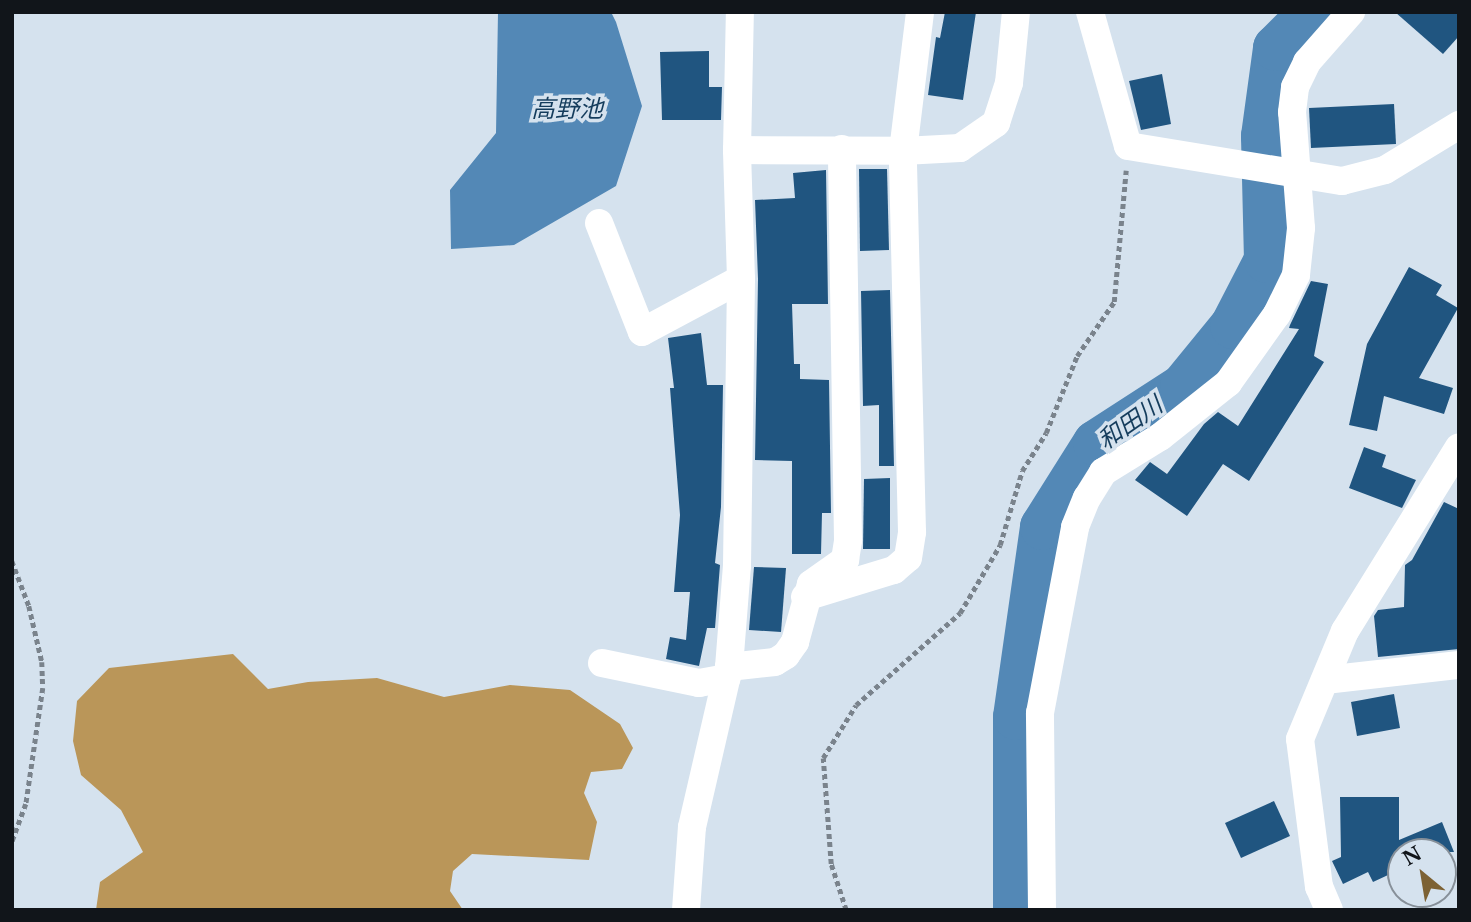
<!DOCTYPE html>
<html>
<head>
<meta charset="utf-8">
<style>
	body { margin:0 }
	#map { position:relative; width:1471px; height:922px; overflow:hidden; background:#d5e2ee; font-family:"Libre Baskerville","Noto Sans JP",serif }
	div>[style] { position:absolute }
	.forest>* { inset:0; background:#ba9659 }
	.water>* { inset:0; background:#5388b6 }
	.river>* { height:46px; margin:-23px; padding:0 23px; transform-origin:23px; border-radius:23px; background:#5388b6 }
	.building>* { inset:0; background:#205580 }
	.path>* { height:4.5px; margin-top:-2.25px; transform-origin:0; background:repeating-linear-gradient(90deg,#7a838c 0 5px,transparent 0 8.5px) }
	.minor>* { height:28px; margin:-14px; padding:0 14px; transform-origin:14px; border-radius:14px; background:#fff }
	span { translate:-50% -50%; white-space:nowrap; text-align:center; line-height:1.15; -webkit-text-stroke:7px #d5e2ee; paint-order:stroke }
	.water-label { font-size:24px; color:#143c5c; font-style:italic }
	.frame { position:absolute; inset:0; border:14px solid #11151a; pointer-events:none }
	.north { position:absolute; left:1387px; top:838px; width:70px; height:70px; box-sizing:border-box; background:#d5e2ee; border:2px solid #879099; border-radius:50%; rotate:330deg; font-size:19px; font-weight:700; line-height:28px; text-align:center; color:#11151a }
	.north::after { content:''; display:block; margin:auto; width:24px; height:32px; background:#7d6234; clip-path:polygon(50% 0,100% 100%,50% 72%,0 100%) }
</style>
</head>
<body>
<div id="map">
	<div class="forest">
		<div style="clip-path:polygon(233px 654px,268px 689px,308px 682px,377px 678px,444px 697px,510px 685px,570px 690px,620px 724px,633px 748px,622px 769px,591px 772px,584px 793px,597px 822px,589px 860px,472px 854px,453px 871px,450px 891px,463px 910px,96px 910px,100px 882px,143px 852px,121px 810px,81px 775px,73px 741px,77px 701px,109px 668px)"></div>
	</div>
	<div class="water">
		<div style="clip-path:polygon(498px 12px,611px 12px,616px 22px,642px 106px,616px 186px,514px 245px,451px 249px,450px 190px,496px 133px)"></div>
	</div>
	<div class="river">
		<div style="left:1016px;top:910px;width:193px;rotate:-90deg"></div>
		<div style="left:1016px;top:717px;width:192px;rotate:-81.9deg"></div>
		<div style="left:1043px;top:527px;width:99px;rotate:-57.8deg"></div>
		<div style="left:1096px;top:443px;width:103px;rotate:-32.8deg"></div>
		<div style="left:1183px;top:387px;width:79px;rotate:-50.7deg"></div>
		<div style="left:1233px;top:326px;width:74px;rotate:-62.7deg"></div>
		<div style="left:1267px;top:260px;width:124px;rotate:-91.4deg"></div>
		<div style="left:1264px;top:136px;width:89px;rotate:-82.2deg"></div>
		<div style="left:1276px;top:48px;width:51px;rotate:-45deg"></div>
	</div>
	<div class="building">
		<div style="clip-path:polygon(945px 12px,976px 12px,963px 100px,928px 95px,936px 37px,940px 38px)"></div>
		<div style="clip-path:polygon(1395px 12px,1459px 12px,1459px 36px,1443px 54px)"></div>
		<div style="clip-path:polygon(709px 51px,709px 87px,722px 87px,721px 120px,662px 120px,660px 52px)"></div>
		<div style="clip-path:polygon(1162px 74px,1171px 124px,1141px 130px,1129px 81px)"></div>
		<div style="clip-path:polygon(1394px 104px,1396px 144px,1311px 148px,1309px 108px)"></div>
		<div style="clip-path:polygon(859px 169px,887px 169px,889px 250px,860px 251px)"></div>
		<div style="clip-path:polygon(826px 170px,828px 304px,792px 304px,794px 364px,800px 364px,800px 379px,829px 380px,831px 513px,822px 513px,821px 554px,792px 554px,792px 461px,755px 460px,758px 279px,755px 200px,795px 198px,793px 173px)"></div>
		<div style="clip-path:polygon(1409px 267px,1442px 285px,1436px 295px,1458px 308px,1419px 378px,1453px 388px,1444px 414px,1384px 396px,1377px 431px,1349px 425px,1367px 344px)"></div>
		<div style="clip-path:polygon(1311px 281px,1328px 284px,1314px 356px,1324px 362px,1249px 481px,1223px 464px,1187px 516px,1135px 480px,1150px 462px,1167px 474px,1204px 424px,1218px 412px,1238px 426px,1299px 329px,1289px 328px,1290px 325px)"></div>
		<div style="clip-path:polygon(890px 290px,894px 466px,879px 466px,879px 405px,863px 406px,861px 291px)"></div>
		<div style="clip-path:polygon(701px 333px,707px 385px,723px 385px,721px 507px,715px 563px,720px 565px,715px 628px,707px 628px,699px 666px,666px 659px,670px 637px,686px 640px,690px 592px,674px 592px,680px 515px,670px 388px,674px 388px,668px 338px)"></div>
		<div style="clip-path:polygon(1364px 447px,1386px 455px,1382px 467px,1416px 480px,1402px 508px,1349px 488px)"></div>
		<div style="clip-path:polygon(890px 478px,890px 549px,863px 549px,864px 479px)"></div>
		<div style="clip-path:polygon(1444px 502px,1459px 509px,1459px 649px,1378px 657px,1374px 616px,1378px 610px,1404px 607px,1405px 565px,1412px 560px)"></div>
		<div style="clip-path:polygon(754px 567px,786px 568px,781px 632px,749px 630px)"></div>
		<div style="clip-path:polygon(1394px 694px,1400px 728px,1357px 736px,1351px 702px)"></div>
		<div style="clip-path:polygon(1340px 797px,1399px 797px,1399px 840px,1442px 822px,1454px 852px,1401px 852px,1401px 869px,1373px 882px,1368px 872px,1343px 884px,1332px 861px,1341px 857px)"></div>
		<div style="clip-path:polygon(1274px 801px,1290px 836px,1241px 858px,1225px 823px)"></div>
	</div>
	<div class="path">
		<div style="left:12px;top:561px;width:48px;rotate:69.3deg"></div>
		<div style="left:29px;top:606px;width:57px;rotate:76.9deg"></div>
		<div style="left:42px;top:662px;width:26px;rotate:88deg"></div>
		<div style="left:43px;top:688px;width:117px;rotate:98.3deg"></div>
		<div style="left:26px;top:804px;width:40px;rotate:110.2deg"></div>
		<div style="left:846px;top:910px;width:48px;rotate:-108.1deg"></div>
		<div style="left:831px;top:864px;width:106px;rotate:-94.3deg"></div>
		<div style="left:823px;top:758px;width:62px;rotate:-58.1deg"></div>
		<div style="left:856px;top:705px;width:139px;rotate:-41.5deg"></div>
		<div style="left:960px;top:613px;width:79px;rotate:-59.5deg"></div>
		<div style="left:1000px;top:545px;width:77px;rotate:-73.4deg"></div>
		<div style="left:1022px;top:471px;width:45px;rotate:-57.7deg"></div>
		<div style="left:1046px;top:433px;width:83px;rotate:-68.1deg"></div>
		<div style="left:1077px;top:356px;width:65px;rotate:-55.6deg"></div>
		<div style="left:1114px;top:302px;width:132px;rotate:-84.8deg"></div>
	</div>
	<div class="minor">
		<div style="left:1090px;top:12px;width:139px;rotate:74.2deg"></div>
		<div style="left:1128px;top:146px;width:217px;rotate:9.3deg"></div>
		<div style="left:1342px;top:181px;width:44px;rotate:-14.3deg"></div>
		<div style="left:1385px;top:170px;width:87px;rotate:-31.3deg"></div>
		<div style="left:737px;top:150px;width:166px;rotate:0.3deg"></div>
		<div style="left:903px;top:151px;width:57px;rotate:-3deg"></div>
		<div style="left:960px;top:148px;width:44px;rotate:-34.8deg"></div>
		<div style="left:996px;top:123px;width:42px;rotate:-72deg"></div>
		<div style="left:1009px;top:83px;width:71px;rotate:-84.4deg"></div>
		<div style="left:599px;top:223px;width:117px;rotate:68.5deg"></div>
		<div style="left:642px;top:332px;width:112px;rotate:-28.2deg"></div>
		<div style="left:805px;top:597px;width:93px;rotate:-16.9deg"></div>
		<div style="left:894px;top:570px;width:18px;rotate:-41deg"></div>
		<div style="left:908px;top:558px;width:26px;rotate:-81deg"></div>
		<div style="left:912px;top:532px;width:381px;rotate:-91.4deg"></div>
		<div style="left:903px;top:151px;width:140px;rotate:-83deg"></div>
		<div style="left:602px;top:663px;width:99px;rotate:11.7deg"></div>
		<div style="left:699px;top:683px;width:28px;rotate:-10deg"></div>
		<div style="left:729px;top:667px;width:46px;rotate:-6.2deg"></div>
		<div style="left:775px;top:662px;width:13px;rotate:-32deg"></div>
		<div style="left:786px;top:655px;width:16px;rotate:-55deg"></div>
		<div style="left:795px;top:642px;width:60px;rotate:-74.6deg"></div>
		<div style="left:811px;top:584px;width:42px;rotate:-35.2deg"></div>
		<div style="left:845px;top:560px;width:20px;rotate:-81deg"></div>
		<div style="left:848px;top:540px;width:391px;rotate:-90.9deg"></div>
		<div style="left:1325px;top:680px;width:135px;rotate:-6.4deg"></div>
		<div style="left:686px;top:910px;width:83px;rotate:-85.9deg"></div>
		<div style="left:692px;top:827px;width:164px;rotate:-77deg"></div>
		<div style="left:729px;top:667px;width:101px;rotate:-85.5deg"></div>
		<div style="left:737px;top:566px;width:287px;rotate:-89.2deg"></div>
		<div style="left:741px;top:279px;width:129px;rotate:-91.8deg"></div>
		<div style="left:737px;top:150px;width:138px;rotate:-88.8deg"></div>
		<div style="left:1042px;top:910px;width:197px;rotate:-90.6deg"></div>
		<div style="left:1040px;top:713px;width:189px;rotate:-79.3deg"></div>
		<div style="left:1075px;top:527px;width:31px;rotate:-68deg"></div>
		<div style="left:1087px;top:498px;width:31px;rotate:-58deg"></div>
		<div style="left:1103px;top:472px;width:67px;rotate:-31.6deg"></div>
		<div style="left:1160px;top:437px;width:87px;rotate:-38.5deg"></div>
		<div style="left:1228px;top:383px;width:85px;rotate:-54.6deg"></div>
		<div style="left:1277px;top:314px;width:43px;rotate:-64deg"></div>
		<div style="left:1296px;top:275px;width:47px;rotate:-83.9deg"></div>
		<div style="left:1301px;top:228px;width:116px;rotate:-94.4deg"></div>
		<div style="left:1292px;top:112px;width:25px;rotate:-83deg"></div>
		<div style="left:1295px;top:87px;width:28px;rotate:-64deg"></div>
		<div style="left:1307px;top:62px;width:67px;rotate:-48.7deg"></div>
		<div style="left:1329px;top:910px;width:25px;rotate:-113deg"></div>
		<div style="left:1319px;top:887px;width:149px;rotate:-97.3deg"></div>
		<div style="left:1300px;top:739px;width:117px;rotate:-67.4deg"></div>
		<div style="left:1345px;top:631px;width:216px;rotate:-58.2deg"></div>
	</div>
	<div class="water-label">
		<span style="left:567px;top:109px">高野池</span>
		<span style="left:1130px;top:423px;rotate:-35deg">和田川</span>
	</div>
	<div class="frame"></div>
	<div class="north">N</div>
</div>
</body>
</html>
